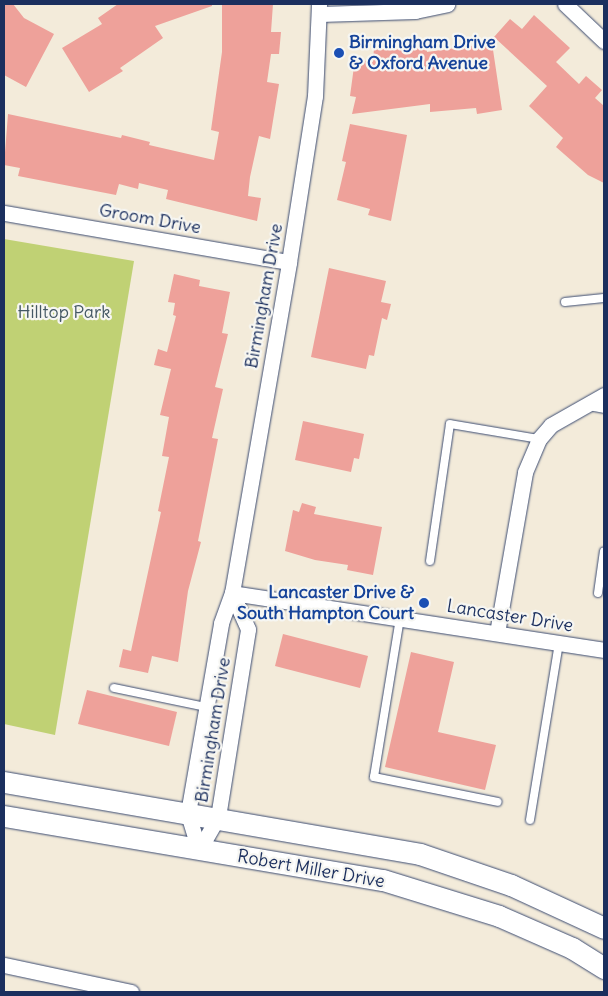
<!DOCTYPE html>
<html>
<head>
<meta charset="utf-8">
<style>
	body { margin:0 }
	#map { position:relative; width:608px; height:996px; overflow:hidden; background:#f3ebda; font-family:Delius,sans-serif }
	div>[style] { position:absolute }
	.green>* { inset:0; background:#c0d174 }
	.building>* { inset:0; background:#eea19a }
	.roads { filter:drop-shadow(0 0 1px #3b4b71) drop-shadow(0 0 1px #3b4b71) }
	.lane>* { height:8px; margin:-4px; padding:0 4px; transform-origin:4px; border-radius:4px; background:#fff }
	.street>* { height:15px; margin:-7.5px; padding:0 7.5px; transform-origin:7.5px; border-radius:7.5px; background:#fff }
	.secondary>* { height:21px; margin:-10.5px; padding:0 10.5px; transform-origin:10.5px; border-radius:10.5px; background:#fff }
	.dots>* { width:14px; height:14px; translate:-50% -50%; box-sizing:border-box; border:2px solid #f6f6f2; border-radius:50% }
	span { translate:-50% -50%; white-space:nowrap; text-align:center; line-height:1.15; -webkit-text-stroke:4.5px #f6f6f2; paint-order:stroke }
	.transit-label { font-size:18px; color:#164399; font-weight:700 }
	.left { translate:0 -50%; text-align:left }
	.right { translate:-100% -50%; text-align:right }
	.street-label { font-size:18px; color:#1b2f5e }
	.park-label { font-size:18px; color:#445864 }
	.frame { position:absolute; inset:0; border:5px solid #1b2f5e; pointer-events:none }
</style>
</head>
<body>
<div id="map">
	<div class="green">
		<div style="clip-path:polygon(4px 239px,134px 261px,55px 735px,4px 724px)"></div>
	</div>
	<div class="building">
		<div style="clip-path:polygon(4px 4px,13px 4px,24px 18px,54px 34px,26px 87px,4px 75px)"></div>
		<div style="clip-path:polygon(118px 4px,212px 4px,212px 6px,155px 26px,163px 38px,120px 68px,123px 71px,89px 92px,62px 48px,102px 24px,98px 18px)"></div>
		<div style="clip-path:polygon(222px 4px,273px 4px,271px 32px,281px 32px,279px 54px,271px 54px,267px 82px,279px 84px,270px 139px,259px 136px,250px 177px,248px 196px,261px 198px,257px 221px,166px 199px,168px 190px,139px 183px,138px 189px,119px 184px,116px 195px,18px 176px,20px 168px,4px 165px,8px 114px,121px 138px,122px 135px,150px 142px,149px 145px,214px 160px,219px 132px,211px 130px,222px 52px)"></div>
		<div style="clip-path:polygon(534px 15px,570px 48px,556px 62px,579px 84px,586px 76px,602px 90px,595px 98px,604px 106px,604px 183px,588px 175px,556px 147px,563px 138px,529px 106px,547px 86px,494px 37px,510px 19px,522px 29px)"></div>
		<div style="clip-path:polygon(492px 43px,502px 110px,477px 114px,476px 108px,430px 112px,430px 104px,352px 114px,356px 97px,350px 96px,355px 59px,373px 62px,374px 48px,392px 50px,426px 46px,427px 52px)"></div>
		<div style="clip-path:polygon(350px 124px,407px 135px,391px 221px,368px 215px,370px 209px,337px 200px,346px 162px,342px 161px)"></div>
		<div style="clip-path:polygon(329px 268px,386px 281px,381px 302px,391px 304px,387px 320px,382px 318px,374px 356px,369px 355px,366px 369px,311px 357px)"></div>
		<div style="clip-path:polygon(174px 274px,200px 280px,199px 286px,230px 292px,222px 333px,228px 334px,215px 387px,223px 389px,212px 438px,218px 439px,198px 541px,201px 542px,188px 591px,178px 662px,152px 656px,148px 673px,119px 667px,123px 649px,131px 651px,161px 512px,158px 511px,169px 457px,162px 456px,169px 417px,160px 415px,171px 369px,154px 365px,158px 349px,167px 352px,176px 316px,173px 315px,175px 303px,168px 302px)"></div>
		<div style="clip-path:polygon(303px 421px,364px 434px,359px 459px,354px 458px,351px 472px,295px 460px)"></div>
		<div style="clip-path:polygon(302px 503px,316px 507px,314px 514px,382px 527px,373px 575px,347px 570px,348px 565px,315px 560px,285px 551px,293px 510px,299px 512px)"></div>
		<div style="clip-path:polygon(283px 634px,368px 656px,360px 688px,275px 666px)"></div>
		<div style="clip-path:polygon(411px 652px,454px 662px,438px 732px,496px 745px,485px 790px,385px 767px)"></div>
		<div style="clip-path:polygon(87px 690px,177px 712px,169px 746px,78px 724px)"></div>
	</div>
	<div class="roads">
		<div class="lane">
			<div style="left:565px;top:302px;width:39px;rotate:-6deg"></div>
			<div style="left:589px;top:406px;width:15px;rotate:11deg"></div>
			<div style="left:430px;top:561px;width:138px;rotate:-81.7deg"></div>
			<div style="left:450px;top:424px;width:90px;rotate:9.6deg"></div>
			<div style="left:598px;top:593px;width:42px;rotate:-81.9deg"></div>
			<div style="left:400px;top:618px;width:161px;rotate:99.3deg"></div>
			<div style="left:374px;top:777px;width:126px;rotate:11.4deg"></div>
			<div style="left:114px;top:688px;width:94px;rotate:11.7deg"></div>
			<div style="left:530px;top:820px;width:179px;rotate:-80.7deg"></div>
		</div>
		<div class="street">
			<div style="left:565px;top:4px;width:54px;rotate:43.5deg"></div>
			<div style="left:320px;top:14px;width:95px;rotate:-1.8deg"></div>
			<div style="left:415px;top:11px;width:33px;rotate:-12deg"></div>
			<div style="left:4px;top:213px;width:289px;rotate:9.8deg"></div>
			<div style="left:232px;top:593px;width:376px;rotate:8.7deg"></div>
			<div style="left:497px;top:633px;width:163px;rotate:-80.1deg"></div>
			<div style="left:525px;top:472px;width:36px;rotate:-67deg"></div>
			<div style="left:539px;top:439px;width:18px;rotate:-49deg"></div>
			<div style="left:551px;top:425px;width:61px;rotate:-29.5deg"></div>
			<div style="left:199px;top:850px;width:39px;rotate:-107deg"></div>
			<div style="left:188px;top:813px;width:193px;rotate:-80.1deg"></div>
			<div style="left:221px;top:623px;width:32px;rotate:-70deg"></div>
			<div style="left:232px;top:593px;width:336px;rotate:-80.2deg"></div>
			<div style="left:289px;top:262px;width:168px;rotate:-81.1deg"></div>
			<div style="left:315px;top:96px;width:92px;rotate:-87.5deg"></div>
			<div style="left:199px;top:850px;width:38px;rotate:-60deg"></div>
			<div style="left:218px;top:817px;width:190px;rotate:-80.9deg"></div>
			<div style="left:248px;top:629px;width:39px;rotate:-114deg"></div>
			<div style="left:4px;top:965px;width:130px;rotate:12deg"></div>
		</div>
		<div class="secondary">
			<div style="left:4px;top:782px;width:422px;rotate:9.8deg"></div>
			<div style="left:420px;top:854px;width:96px;rotate:18.8deg"></div>
			<div style="left:511px;top:885px;width:102px;rotate:24.8deg"></div>
			<div style="left:4px;top:816px;width:384px;rotate:9.6deg"></div>
			<div style="left:383px;top:880px;width:121px;rotate:17.2deg"></div>
			<div style="left:499px;top:916px;width:80px;rotate:23.7deg"></div>
			<div style="left:572px;top:948px;width:38px;rotate:32deg"></div>
		</div>
	</div>
	<div class="dots">
		<div style="left:339px;top:53px;background:#1a4fb4"></div>
		<div style="left:424px;top:603px;background:#1a4fb4"></div>
	</div>
	<div class="transit-label">
		<span class="left" style="left:349px;top:53px">Birmingham Drive<br>&amp; Oxford Avenue</span>
		<span class="right" style="left:414px;top:603px">Lancaster Drive &amp;<br>South Hampton Court</span>
	</div>
	<div class="street-label">
		<span style="left:150px;top:219px;rotate:10deg">Groom Drive</span>
		<span style="left:264px;top:296px;rotate:-80deg">Birmingham Drive</span>
		<span style="left:510px;top:616px;rotate:9deg">Lancaster Drive</span>
		<span style="left:213px;top:730px;rotate:-81deg">Birmingham Drive</span>
		<span style="left:311px;top:869px;rotate:10deg">Robert Miller Drive</span>
	</div>
	<div class="park-label">
		<span style="left:64px;top:312px">Hilltop Park</span>
	</div>
	<div class="frame"></div>
</div>
</body>
</html>
